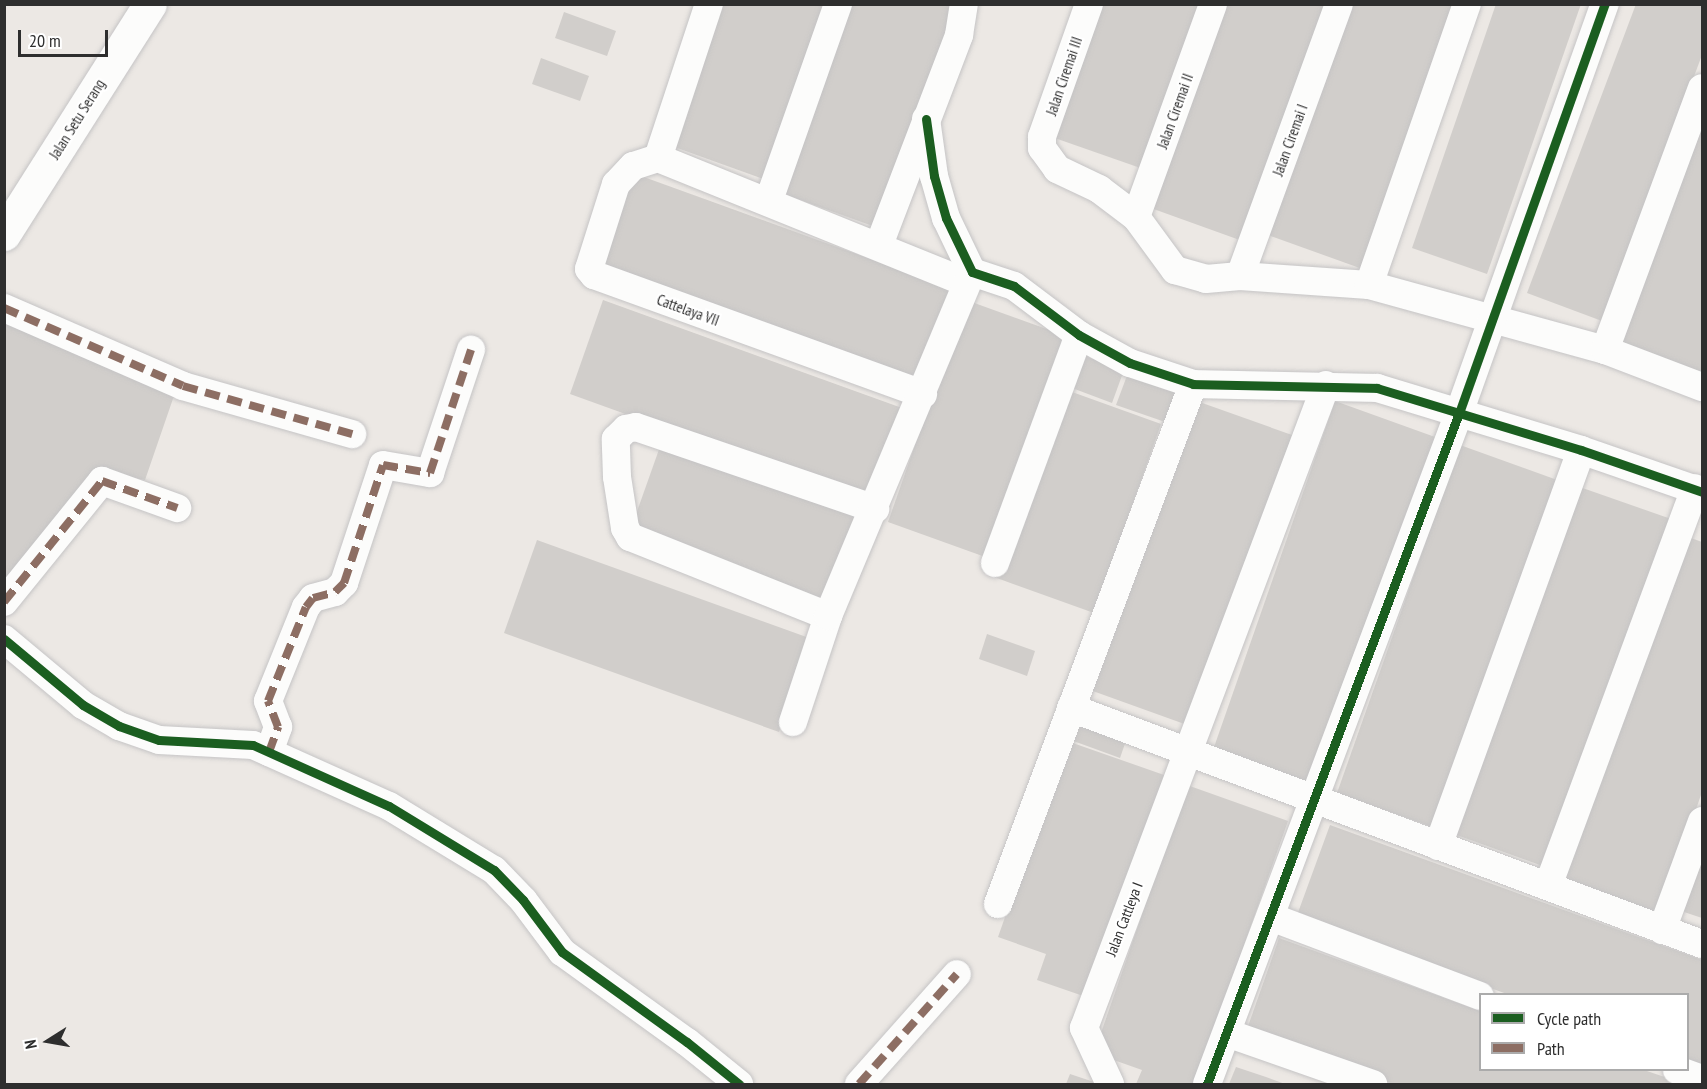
<!DOCTYPE html>
<html>
<head>
<meta charset="utf-8">
<style>
	body { margin:0 }
	#map { position:relative; width:1707px; height:1089px; overflow:hidden; background:#ece8e4; font-family:"PT Sans Narrow",sans-serif }
	div>[style] { position:absolute }
	.building>* { inset:0; background:#d1cecb }
	.roads { filter:drop-shadow(0 0 2px #c5c4c5) drop-shadow(0 0 2px #c5c4c5) }
	.minor>* { height:28px; margin:-14px; padding:0 14px; transform-origin:14px; border-radius:14px; background:#fcfcfb }
	.tertiary>* { height:33px; margin:-16.5px; padding:0 16.5px; transform-origin:16.5px; border-radius:16.5px; background:#fcfcfb }
	.quiet>* { height:8px; margin-top:-4px; transform-origin:0; background:repeating-linear-gradient(90deg,#8d6e63 0 15px,transparent 0 23px) }
	.cycleway>* { height:9px; margin:-4.5px; padding:0 4.5px; transform-origin:4.5px; border-radius:4.5px; background:#1b5e20 }
	span { translate:-50% -50%; white-space:nowrap; text-align:center; line-height:1.15; -webkit-text-stroke:4.5px #fff; paint-order:stroke }
	.street-label { font-size:15px; color:#2e2e2e }
	.frame { position:absolute; inset:0; border:6px solid #2e2e2e; pointer-events:none }
	.legend { position:absolute; left:1479px; top:993px; width:210px; height:78px; box-sizing:border-box; background:#fff; border:2px solid #ababab; margin:0; padding:8px 10px; list-style:none; font-size:18px; color:#2e2e2e }
	.legend li { display:flex; align-items:center; gap:12px; height:30px }
	.legend b { width:30px; border:2px solid #ababab }
	.north { position:absolute; left:18px; top:1011px; width:60px; height:60px; -webkit-text-stroke:4px #fff; paint-order:stroke; rotate:259deg; font-size:16px; font-weight:700; line-height:24px; text-align:center; color:#2e2e2e }
	.north::after { content:''; display:block; margin:auto; width:21px; height:27px; background:#2e2e2e; clip-path:polygon(50% 0,100% 100%,50% 72%,0 100%) }
	.scale { position:absolute; left:18px; top:30px; width:90px; height:27px; box-sizing:border-box; border:3px solid #2e2e2e; border-top:0; padding-left:8px; font-size:18px; line-height:21px; white-space:nowrap; color:#2e2e2e; -webkit-text-stroke:4px #fff; paint-order:stroke }
</style>
</head>
<body>
<div id="map">
	<div class="building">
		<div style="clip-path:polygon(718px 4px,831px 4px,769px 181px,669px 145px)"></div>
		<div style="clip-path:polygon(847px 4px,959px 4px,881px 229px,781px 193px)"></div>
		<div style="clip-path:polygon(1095px 4px,1207px 4px,1149px 171px,1049px 136px)"></div>
		<div style="clip-path:polygon(1219px 4px,1332px 4px,1248px 243px,1148px 207px)"></div>
		<div style="clip-path:polygon(1349px 4px,1462px 4px,1368px 271px,1268px 235px)"></div>
		<div style="clip-path:polygon(1496px 4px,1581px 4px,1487px 274px,1412px 248px)"></div>
		<div style="clip-path:polygon(1636px 4px,1702px 4px,1702px 55px,1602px 321px,1527px 293px)"></div>
		<div style="clip-path:polygon(564px 12px,616px 31px,607px 56px,555px 38px)"></div>
		<div style="clip-path:polygon(541px 58px,589px 76px,580px 101px,532px 84px)"></div>
		<div style="clip-path:polygon(1702px 116px,1702px 374px,1622px 345px)"></div>
		<div style="clip-path:polygon(630px 172px,953px 289px,920px 383px,597px 266px)"></div>
		<div style="clip-path:polygon(603px 300px,902px 408px,869px 502px,570px 394px)"></div>
		<div style="clip-path:polygon(966px 300px,1066px 336px,988px 558px,888px 522px)"></div>
		<div style="clip-path:polygon(4px 315px,176px 390px,145px 480px,98px 471px,4px 591px)"></div>
		<div style="clip-path:polygon(1076px 353px,1124px 370px,1112px 403px,1064px 385px)"></div>
		<div style="clip-path:polygon(1128px 373px,1180px 391px,1168px 423px,1116px 405px)"></div>
		<div style="clip-path:polygon(1061px 388px,1161px 424px,1094px 613px,994px 577px)"></div>
		<div style="clip-path:polygon(1191px 399px,1292px 435px,1190px 726px,1090px 690px)"></div>
		<div style="clip-path:polygon(1335px 401px,1435px 437px,1313px 785px,1213px 750px)"></div>
		<div style="clip-path:polygon(662px 441px,860px 512px,827px 606px,629px 534px)"></div>
		<div style="clip-path:polygon(1460px 445px,1560px 481px,1438px 829px,1337px 793px)"></div>
		<div style="clip-path:polygon(1574px 485px,1674px 520px,1551px 869px,1451px 833px)"></div>
		<div style="clip-path:polygon(1680px 534px,1702px 542px,1702px 792px,1658px 918px,1558px 882px)"></div>
		<div style="clip-path:polygon(537px 540px,812px 639px,779px 732px,504px 633px)"></div>
		<div style="clip-path:polygon(987px 634px,1035px 651px,1027px 676px,979px 659px)"></div>
		<div style="clip-path:polygon(1077px 714px,1129px 732px,1120px 758px,1068px 739px)"></div>
		<div style="clip-path:polygon(1067px 741px,1167px 776px,1089px 998px,1037px 980px,1046px 954px,998px 937px)"></div>
		<div style="clip-path:polygon(1187px 785px,1288px 821px,1195px 1084px,1136px 1084px,1142px 1070px,1094px 1053px)"></div>
		<div style="clip-path:polygon(1330px 825px,1702px 960px,1702px 1065px,1688px 1060px,1688px 994px,1507px 994px,1296px 918px)"></div>
		<div style="clip-path:polygon(1702px 850px,1702px 918px,1681px 911px)"></div>
		<div style="clip-path:polygon(1279px 938px,1480px 1011px,1480px 1070px,1644px 1070px,1685px 1084px,1393px 1084px,1246px 1032px)"></div>
		<div style="clip-path:polygon(1236px 1067px,1266px 1077px,1285px 1084px,1229px 1084px)"></div>
		<div style="clip-path:polygon(1070px 1074px,1094px 1082px,1093px 1084px,1066px 1084px)"></div>
	</div>
	<div class="roads">
		<div class="minor">
			<div style="left:1089px;top:4px;width:141px;rotate:109.5deg"></div>
			<div style="left:1042px;top:137px;width:11px;rotate:90deg"></div>
			<div style="left:1042px;top:148px;width:26px;rotate:54deg"></div>
			<div style="left:1057px;top:169px;width:47px;rotate:25.5deg"></div>
			<div style="left:1099px;top:189px;width:46px;rotate:37.1deg"></div>
			<div style="left:1136px;top:217px;width:66px;rotate:53.7deg"></div>
			<div style="left:1175px;top:270px;width:32px;rotate:16deg"></div>
			<div style="left:1206px;top:279px;width:34px;rotate:-5deg"></div>
			<div style="left:1240px;top:276px;width:129px;rotate:4deg"></div>
			<div style="left:1369px;top:285px;width:245px;rotate:15.4deg"></div>
			<div style="left:1605px;top:350px;width:104px;rotate:20.9deg"></div>
			<div style="left:926px;top:119px;width:58px;rotate:82deg"></div>
			<div style="left:934px;top:176px;width:44px;rotate:74.1deg"></div>
			<div style="left:946px;top:218px;width:60px;rotate:64.3deg"></div>
			<div style="left:972px;top:272px;width:44px;rotate:18.4deg"></div>
			<div style="left:1014px;top:286px;width:81px;rotate:37deg"></div>
			<div style="left:1079px;top:335px;width:58px;rotate:28.8deg"></div>
			<div style="left:1130px;top:363px;width:66px;rotate:18.4deg"></div>
			<div style="left:1193px;top:384px;width:184px;rotate:1.2deg"></div>
			<div style="left:1377px;top:388px;width:213px;rotate:16.9deg"></div>
			<div style="left:1581px;top:450px;width:128px;rotate:19.1deg"></div>
			<div style="left:658px;top:158px;width:26px;rotate:162deg"></div>
			<div style="left:633px;top:166px;width:25px;rotate:133deg"></div>
			<div style="left:616px;top:184px;width:89px;rotate:107.6deg"></div>
			<div style="left:589px;top:269px;width:8px;rotate:50deg"></div>
			<div style="left:594px;top:275px;width:350px;rotate:19.9deg"></div>
			<div style="left:658px;top:158px;width:333px;rotate:22deg"></div>
			<div style="left:658px;top:158px;width:162px;rotate:-71.7deg"></div>
			<div style="left:769px;top:200px;width:208px;rotate:-70.6deg"></div>
			<div style="left:1136px;top:217px;width:226px;rotate:-70.1deg"></div>
			<div style="left:879px;top:245px;width:225px;rotate:-69.1deg"></div>
			<div style="left:959px;top:35px;width:31px;rotate:-81deg"></div>
			<div style="left:1240px;top:276px;width:289px;rotate:-70deg"></div>
			<div style="left:1369px;top:285px;width:298px;rotate:-70.8deg"></div>
			<div style="left:4px;top:308px;width:195px;rotate:23.5deg"></div>
			<div style="left:183px;top:386px;width:176px;rotate:15.9deg"></div>
			<div style="left:1605px;top:350px;width:279px;rotate:-69.7deg"></div>
			<div style="left:995px;top:563px;width:243px;rotate:-69.8deg"></div>
			<div style="left:4px;top:602px;width:156px;rotate:-51deg"></div>
			<div style="left:102px;top:481px;width:80px;rotate:19.8deg"></div>
			<div style="left:828px;top:616px;width:213px;rotate:-158.2deg"></div>
			<div style="left:630px;top:537px;width:10px;rotate:-119deg"></div>
			<div style="left:625px;top:528px;width:52px;rotate:-98.9deg"></div>
			<div style="left:617px;top:477px;width:38px;rotate:-92deg"></div>
			<div style="left:616px;top:439px;width:14px;rotate:-45deg"></div>
			<div style="left:626px;top:429px;width:10px;rotate:-11deg"></div>
			<div style="left:636px;top:427px;width:253px;rotate:18.9deg"></div>
			<div style="left:4px;top:639px;width:103px;rotate:39.9deg"></div>
			<div style="left:83px;top:705px;width:42px;rotate:30.3deg"></div>
			<div style="left:119px;top:726px;width:42px;rotate:19.3deg"></div>
			<div style="left:159px;top:740px;width:94px;rotate:3deg"></div>
			<div style="left:253px;top:745px;width:149px;rotate:24.2deg"></div>
			<div style="left:389px;top:806px;width:123px;rotate:31.4deg"></div>
			<div style="left:494px;top:870px;width:42px;rotate:46deg"></div>
			<div style="left:523px;top:900px;width:65px;rotate:53.1deg"></div>
			<div style="left:562px;top:952px;width:154px;rotate:35.8deg"></div>
			<div style="left:687px;top:1042px;width:67px;rotate:38.9deg"></div>
			<div style="left:1071px;top:708px;width:674px;rotate:20.51deg"></div>
			<div style="left:793px;top:722px;width:112px;rotate:-71.7deg"></div>
			<div style="left:828px;top:616px;width:373px;rotate:-67.3deg"></div>
			<div style="left:269px;top:752px;width:27px;rotate:-70deg"></div>
			<div style="left:278px;top:727px;width:28px;rotate:-111deg"></div>
			<div style="left:268px;top:701px;width:101px;rotate:-68deg"></div>
			<div style="left:306px;top:607px;width:11px;rotate:-52deg"></div>
			<div style="left:313px;top:598px;width:23px;rotate:-15deg"></div>
			<div style="left:335px;top:592px;width:13px;rotate:-45deg"></div>
			<div style="left:344px;top:583px;width:124px;rotate:-71.7deg"></div>
			<div style="left:383px;top:465px;width:48px;rotate:9.7deg"></div>
			<div style="left:430px;top:473px;width:130px;rotate:-71.6deg"></div>
			<div style="left:1438px;top:846px;width:421px;rotate:-70.1deg"></div>
			<div style="left:1548px;top:886px;width:424px;rotate:-69.7deg"></div>
			<div style="left:998px;top:904px;width:555px;rotate:-69.44deg"></div>
			<div style="left:1271px;top:917px;width:223px;rotate:20.7deg"></div>
			<div style="left:1662px;top:930px;width:116px;rotate:-69.8deg"></div>
			<div style="left:1227px;top:1033px;width:155px;rotate:19.3deg"></div>
			<div style="left:1677px;top:1070px;width:27px;rotate:20deg"></div>
			<div style="left:859px;top:1084px;width:147px;rotate:-48.3deg"></div>
			<div style="left:1110px;top:1084px;width:62px;rotate:-114.9deg"></div>
			<div style="left:1084px;top:1028px;width:687px;rotate:-69.38deg"></div>
			<div style="left:1207px;top:1084px;width:717px;rotate:-69.42deg"></div>
			<div style="left:1459px;top:413px;width:434px;rotate:-70.4deg"></div>
		</div>
		<div class="tertiary">
			<div style="left:4px;top:234px;width:272px;rotate:-57.6deg"></div>
		</div>
	</div>
	<div class="quiet">
		<div style="left:4px;top:308px;width:195px;rotate:23.5deg"></div>
		<div style="left:183px;top:386px;width:176px;rotate:15.9deg"></div>
		<div style="left:4px;top:602px;width:156px;rotate:-51deg"></div>
		<div style="left:102px;top:481px;width:80px;rotate:19.8deg"></div>
		<div style="left:269px;top:752px;width:27px;rotate:-70deg"></div>
		<div style="left:278px;top:727px;width:28px;rotate:-111deg"></div>
		<div style="left:268px;top:701px;width:101px;rotate:-68deg"></div>
		<div style="left:306px;top:607px;width:11px;rotate:-52deg"></div>
		<div style="left:313px;top:598px;width:23px;rotate:-15deg"></div>
		<div style="left:335px;top:592px;width:13px;rotate:-45deg"></div>
		<div style="left:344px;top:583px;width:124px;rotate:-71.7deg"></div>
		<div style="left:383px;top:465px;width:48px;rotate:9.7deg"></div>
		<div style="left:430px;top:473px;width:130px;rotate:-71.6deg"></div>
		<div style="left:859px;top:1084px;width:147px;rotate:-48.3deg"></div>
	</div>
	<div class="cycleway">
		<div style="left:926px;top:119px;width:58px;rotate:82deg"></div>
		<div style="left:934px;top:176px;width:44px;rotate:74.1deg"></div>
		<div style="left:946px;top:218px;width:60px;rotate:64.3deg"></div>
		<div style="left:972px;top:272px;width:44px;rotate:18.4deg"></div>
		<div style="left:1014px;top:286px;width:81px;rotate:37deg"></div>
		<div style="left:1079px;top:335px;width:58px;rotate:28.8deg"></div>
		<div style="left:1130px;top:363px;width:66px;rotate:18.4deg"></div>
		<div style="left:1193px;top:384px;width:184px;rotate:1.2deg"></div>
		<div style="left:1377px;top:388px;width:213px;rotate:16.9deg"></div>
		<div style="left:1581px;top:450px;width:128px;rotate:19.1deg"></div>
		<div style="left:4px;top:639px;width:103px;rotate:39.9deg"></div>
		<div style="left:83px;top:705px;width:42px;rotate:30.3deg"></div>
		<div style="left:119px;top:726px;width:42px;rotate:19.3deg"></div>
		<div style="left:159px;top:740px;width:94px;rotate:3deg"></div>
		<div style="left:253px;top:745px;width:149px;rotate:24.2deg"></div>
		<div style="left:389px;top:806px;width:123px;rotate:31.4deg"></div>
		<div style="left:494px;top:870px;width:42px;rotate:46deg"></div>
		<div style="left:523px;top:900px;width:65px;rotate:53.1deg"></div>
		<div style="left:562px;top:952px;width:154px;rotate:35.8deg"></div>
		<div style="left:687px;top:1042px;width:67px;rotate:38.9deg"></div>
		<div style="left:1207px;top:1084px;width:717px;rotate:-69.42deg"></div>
		<div style="left:1459px;top:413px;width:434px;rotate:-70.4deg"></div>
	</div>
	<div class="street-label">
		<span style="left:1064px;top:76px;rotate:-71deg">Jalan Ciremai III</span>
		<span style="left:1175px;top:111px;rotate:-70deg">Jalan Ciremai II</span>
		<span style="left:77px;top:119px;rotate:-58deg">Jalan Setu Serang</span>
		<span style="left:1290px;top:140px;rotate:-70deg">Jalan Ciremai I</span>
		<span style="left:688px;top:310px;rotate:20deg">Cattelaya VII</span>
		<span style="left:1124px;top:919px;rotate:-69deg">Jalan Cattleya I</span>
	</div>
	<div class="frame"></div>
	<ul class="legend">
	<li><b style="height:8px;background:#1b5e20"></b>Cycle path</li>
	<li><b style="height:8px;background:#8d6e63"></b>Path</li>
	</ul>
	<div class="north">N</div>
	<div class="scale">20 m</div>
</div>
</body>
</html>
